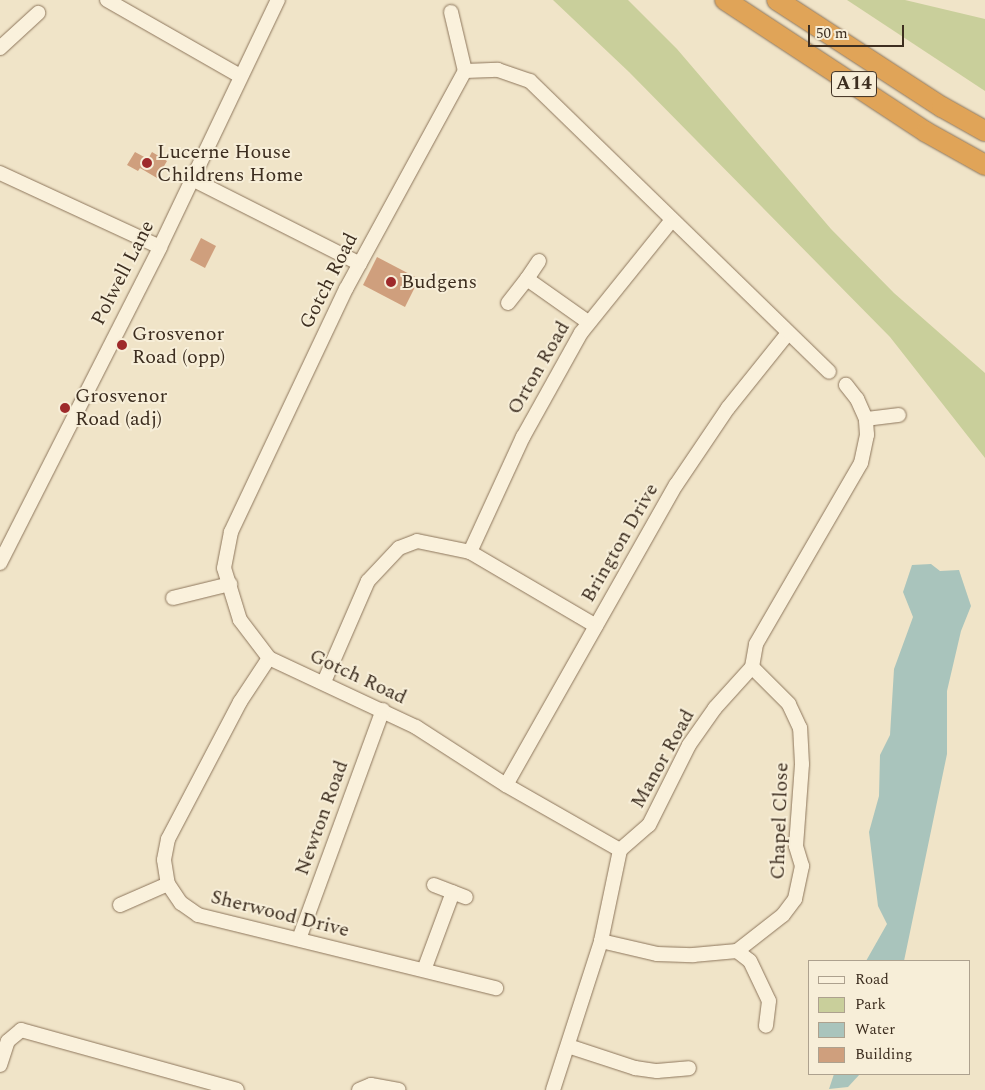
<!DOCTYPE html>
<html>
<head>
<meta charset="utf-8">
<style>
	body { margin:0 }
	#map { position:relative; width:985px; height:1090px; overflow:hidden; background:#f0e4c8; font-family:Spectral,serif }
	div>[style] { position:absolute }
	.green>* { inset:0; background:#c9cf9b }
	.water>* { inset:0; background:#a9c4bc }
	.building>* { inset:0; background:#cf9f7d }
	.roads { filter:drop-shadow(0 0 1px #8d765c) drop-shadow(0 0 1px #8d765c) }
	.minor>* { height:14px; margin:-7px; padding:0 7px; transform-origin:7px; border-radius:7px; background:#faf1dc }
	.highway>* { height:20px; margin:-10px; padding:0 10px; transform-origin:10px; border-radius:10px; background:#e0a458 }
	.dots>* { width:14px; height:14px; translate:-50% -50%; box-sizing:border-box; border:2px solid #f7eed8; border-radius:50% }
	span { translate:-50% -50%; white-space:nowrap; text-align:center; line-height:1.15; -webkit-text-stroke:4px #f7eed8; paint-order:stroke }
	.shield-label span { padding:1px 4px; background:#f7eed8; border:1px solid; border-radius:4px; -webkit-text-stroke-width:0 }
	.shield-label { font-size:19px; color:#3d2e20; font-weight:700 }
	.poi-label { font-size:20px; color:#3d2e20 }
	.left { translate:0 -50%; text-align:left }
	.street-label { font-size:20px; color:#3d2e20 }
	.legend { position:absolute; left:808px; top:960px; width:162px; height:115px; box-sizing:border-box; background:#f7eed8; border:1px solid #ada18e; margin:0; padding:6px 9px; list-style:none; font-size:15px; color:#3d2e20 }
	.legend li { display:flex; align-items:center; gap:10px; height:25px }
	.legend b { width:25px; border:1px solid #ada18e }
	.scale { position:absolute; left:808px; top:25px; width:96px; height:22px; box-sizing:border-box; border:2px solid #3d2e20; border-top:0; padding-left:6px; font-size:15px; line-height:18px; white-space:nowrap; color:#3d2e20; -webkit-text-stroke:4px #f7eed8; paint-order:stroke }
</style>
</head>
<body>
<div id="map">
	<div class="green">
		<div style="clip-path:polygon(553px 0,628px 0,677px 49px,831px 229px,894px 293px,985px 373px,985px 458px,890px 337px,629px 72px)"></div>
		<div style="clip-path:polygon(847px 0,905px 0,985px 19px,985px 91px)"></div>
	</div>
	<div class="water">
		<div style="clip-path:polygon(931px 564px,940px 571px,959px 570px,971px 606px,961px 631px,947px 691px,947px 754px,904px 961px,866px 961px,887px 924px,878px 906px,869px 832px,879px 796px,880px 755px,890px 735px,894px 669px,913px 617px,903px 592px,912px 565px)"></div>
		<div style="clip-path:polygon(834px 1074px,860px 1074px,848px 1087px,829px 1089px)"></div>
	</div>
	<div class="building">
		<div style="clip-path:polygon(135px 152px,148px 159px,152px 152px,167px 161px,157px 178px,140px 168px,138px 171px,127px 165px)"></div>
		<div style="clip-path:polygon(201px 238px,216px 246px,205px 268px,190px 260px)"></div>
		<div style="clip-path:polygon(377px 257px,419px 279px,405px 307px,363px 285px)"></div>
	</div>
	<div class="roads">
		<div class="minor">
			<div style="left:107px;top:0;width:153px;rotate:29.7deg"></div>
			<div style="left:451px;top:12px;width:61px;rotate:76.7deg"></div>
			<div style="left:0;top:48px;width:52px;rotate:-42.6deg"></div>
			<div style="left:0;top:173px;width:176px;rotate:24.8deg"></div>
			<div style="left:192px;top:179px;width:188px;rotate:26.8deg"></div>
			<div style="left:539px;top:261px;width:22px;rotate:124deg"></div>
			<div style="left:527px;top:279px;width:75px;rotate:35.2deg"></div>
			<div style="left:508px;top:303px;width:31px;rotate:-52deg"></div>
			<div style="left:866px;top:419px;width:33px;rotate:-7deg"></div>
			<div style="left:470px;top:552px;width:127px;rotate:-65.3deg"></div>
			<div style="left:523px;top:437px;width:119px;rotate:-60.9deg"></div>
			<div style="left:581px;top:333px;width:144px;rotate:-51.2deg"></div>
			<div style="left:0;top:563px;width:354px;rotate:-63.1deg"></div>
			<div style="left:160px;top:247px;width:274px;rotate:-64.5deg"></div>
			<div style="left:173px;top:598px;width:59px;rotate:-13.8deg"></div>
			<div style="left:269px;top:658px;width:53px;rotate:123.4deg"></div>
			<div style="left:240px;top:702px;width:155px;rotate:117.7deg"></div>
			<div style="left:168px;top:839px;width:21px;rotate:101deg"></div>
			<div style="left:164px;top:860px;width:24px;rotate:81deg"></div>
			<div style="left:168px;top:884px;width:23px;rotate:56deg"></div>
			<div style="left:181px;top:903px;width:21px;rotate:35deg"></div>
			<div style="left:198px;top:915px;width:307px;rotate:13.8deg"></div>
			<div style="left:324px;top:682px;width:110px;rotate:-66.5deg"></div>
			<div style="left:368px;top:581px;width:45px;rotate:-46.8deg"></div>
			<div style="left:399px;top:548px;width:19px;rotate:-21deg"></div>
			<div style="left:417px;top:541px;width:54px;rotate:11.7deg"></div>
			<div style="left:470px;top:552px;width:146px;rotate:30.4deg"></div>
			<div style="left:506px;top:785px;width:345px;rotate:-60.5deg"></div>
			<div style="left:676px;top:485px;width:93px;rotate:-56deg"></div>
			<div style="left:728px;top:408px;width:96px;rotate:-51.3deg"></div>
			<div style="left:620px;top:850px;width:131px;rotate:-150.3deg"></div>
			<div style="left:506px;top:785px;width:107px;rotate:-147.2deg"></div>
			<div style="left:416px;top:727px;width:162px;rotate:-154.9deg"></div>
			<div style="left:269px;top:658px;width:48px;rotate:-127.3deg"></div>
			<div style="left:240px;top:620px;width:54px;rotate:-107.1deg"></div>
			<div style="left:224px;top:568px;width:37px;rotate:-79deg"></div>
			<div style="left:231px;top:532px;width:269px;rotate:-64.7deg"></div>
			<div style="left:346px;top:289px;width:248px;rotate:-61.4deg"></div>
			<div style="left:465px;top:71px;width:33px;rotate:-2deg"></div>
			<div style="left:498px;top:70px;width:34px;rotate:19deg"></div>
			<div style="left:530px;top:81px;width:417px;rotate:44.2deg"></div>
			<div style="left:434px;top:885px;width:34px;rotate:21deg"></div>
			<div style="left:120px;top:905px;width:52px;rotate:-23.6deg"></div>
			<div style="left:299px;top:939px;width:244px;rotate:-69.9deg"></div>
			<div style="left:601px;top:941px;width:57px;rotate:13.1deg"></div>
			<div style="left:657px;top:954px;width:36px;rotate:2deg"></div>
			<div style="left:693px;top:955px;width:44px;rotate:-5.2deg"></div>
			<div style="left:737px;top:951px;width:58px;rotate:-38deg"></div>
			<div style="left:783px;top:915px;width:20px;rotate:-53deg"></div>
			<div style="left:795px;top:899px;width:34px;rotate:-78deg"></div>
			<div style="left:802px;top:866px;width:21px;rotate:-107deg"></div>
			<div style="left:796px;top:846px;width:82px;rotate:-85.8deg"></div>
			<div style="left:802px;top:764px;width:36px;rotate:-93deg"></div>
			<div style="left:800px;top:728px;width:26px;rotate:-115deg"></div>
			<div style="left:789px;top:704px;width:52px;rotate:-135deg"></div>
			<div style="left:737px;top:951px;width:16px;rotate:38deg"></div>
			<div style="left:750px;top:961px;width:44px;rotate:64.6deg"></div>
			<div style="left:769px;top:1001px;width:25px;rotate:97deg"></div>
			<div style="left:424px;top:970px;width:83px;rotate:-69.6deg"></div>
			<div style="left:568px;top:1046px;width:71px;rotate:18.2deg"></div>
			<div style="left:635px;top:1068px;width:22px;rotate:8deg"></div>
			<div style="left:657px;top:1071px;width:32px;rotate:-5deg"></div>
			<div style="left:0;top:1065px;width:25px;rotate:-72deg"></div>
			<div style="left:8px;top:1041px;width:17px;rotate:-40deg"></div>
			<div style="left:21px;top:1030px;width:224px;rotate:15.5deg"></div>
			<div style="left:359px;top:1090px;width:13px;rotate:-23deg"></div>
			<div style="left:371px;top:1085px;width:28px;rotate:10deg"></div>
			<div style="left:553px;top:1090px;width:157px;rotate:-72.1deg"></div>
			<div style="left:601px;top:941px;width:93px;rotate:-78.2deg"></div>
			<div style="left:620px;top:850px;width:38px;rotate:-41deg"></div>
			<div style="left:649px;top:825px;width:89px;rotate:-63.4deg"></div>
			<div style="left:689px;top:745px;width:45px;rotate:-54.9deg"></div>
			<div style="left:715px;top:708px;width:55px;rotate:-47.9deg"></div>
			<div style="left:752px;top:667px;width:23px;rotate:-80deg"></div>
			<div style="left:756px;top:644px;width:209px;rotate:-59.9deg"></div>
			<div style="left:861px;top:463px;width:29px;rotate:-78deg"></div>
			<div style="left:867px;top:435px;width:16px;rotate:-94deg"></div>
			<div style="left:866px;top:419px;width:22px;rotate:-114deg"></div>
			<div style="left:857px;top:399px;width:18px;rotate:-128deg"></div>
		</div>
		<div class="highway">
			<div style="left:725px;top:0;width:240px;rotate:33.3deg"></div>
			<div style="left:926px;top:132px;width:68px;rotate:29.2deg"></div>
			<div style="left:777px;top:0;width:197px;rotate:33deg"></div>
			<div style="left:942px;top:107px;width:49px;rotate:29.2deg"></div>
		</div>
	</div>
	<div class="dots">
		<div style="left:147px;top:163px;background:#9e2a2b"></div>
		<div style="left:391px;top:282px;background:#9e2a2b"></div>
		<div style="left:122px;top:345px;background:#9e2a2b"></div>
		<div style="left:65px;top:408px;background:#9e2a2b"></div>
	</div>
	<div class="shield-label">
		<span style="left:854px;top:84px">A14</span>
	</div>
	<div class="poi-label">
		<span class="left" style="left:157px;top:164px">Lucerne House<br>Childrens Home</span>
		<span class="left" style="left:401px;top:282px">Budgens</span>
		<span class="left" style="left:132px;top:346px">Grosvenor<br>Road (opp)</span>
		<span class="left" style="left:75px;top:408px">Grosvenor<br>Road (adj)</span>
	</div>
	<div class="street-label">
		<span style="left:123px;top:273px;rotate:-63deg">Polwell Lane</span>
		<span style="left:329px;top:281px;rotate:-63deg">Gotch Road</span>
		<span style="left:539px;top:368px;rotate:-60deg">Orton Road</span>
		<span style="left:620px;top:543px;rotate:-60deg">Brington Drive</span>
		<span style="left:358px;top:677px;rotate:25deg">Gotch Road</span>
		<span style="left:663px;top:759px;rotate:-61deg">Manor Road</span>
		<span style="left:322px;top:818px;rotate:-70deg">Newton Road</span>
		<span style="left:780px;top:821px;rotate:-88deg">Chapel Close</span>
		<span style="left:280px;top:914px;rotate:14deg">Sherwood Drive</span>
	</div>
	<ul class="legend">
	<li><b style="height:6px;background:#faf1dc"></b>Road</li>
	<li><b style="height:14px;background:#c9cf9b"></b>Park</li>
	<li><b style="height:14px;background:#a9c4bc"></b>Water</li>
	<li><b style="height:14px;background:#cf9f7d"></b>Building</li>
	</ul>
	<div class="scale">50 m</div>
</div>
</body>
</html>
